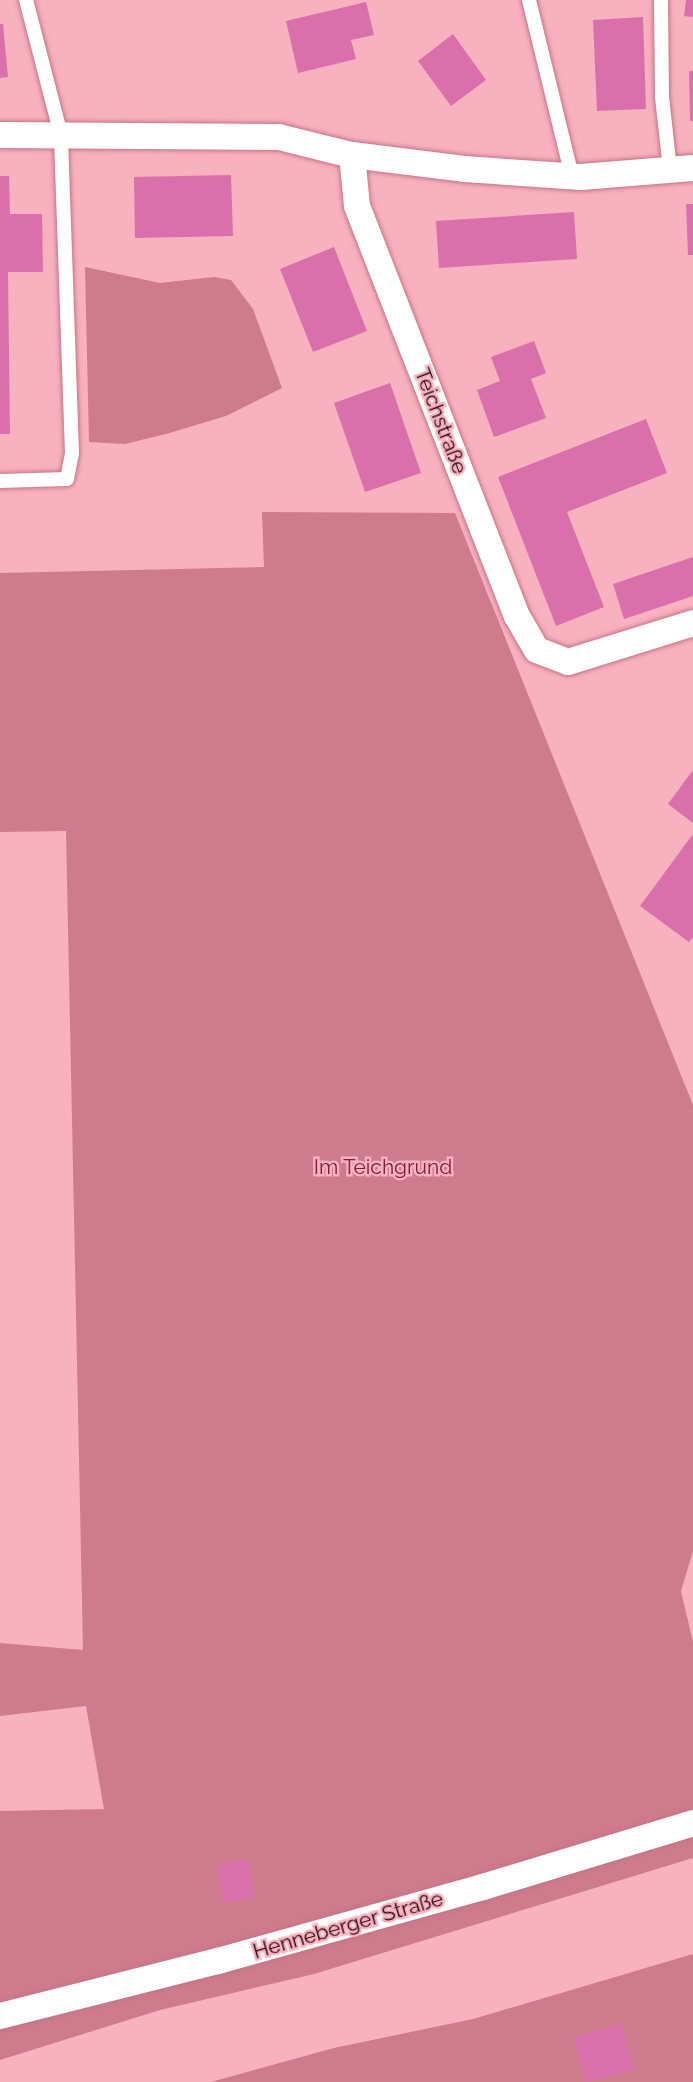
<!DOCTYPE html>
<html>
<head>
<meta charset="utf-8">
<style>
	body { margin:0 }
	#map { position:relative; width:693px; height:2082px; overflow:hidden; background:#f8b1bf; font-family:Raleway,sans-serif }
	div>[style] { position:absolute }
	.green>* { inset:0; background:#ce7b8d }
	.building>* { inset:0; background:#d970ab }
	.roads { filter:drop-shadow(0 0 2px #c67485) drop-shadow(0 0 2px #c67485) }
	.lane>* { height:14px; margin:-7px; padding:0 7px; transform-origin:7px; border-radius:7px; background:#fff }
	.street>* { height:26px; margin:-13px; padding:0 13px; transform-origin:13px; border-radius:13px; background:#fff }
	span { translate:-50% -50%; white-space:nowrap; text-align:center; line-height:1.15; -webkit-text-stroke:5px #f8b1bf; paint-order:stroke }
	.street-label { font-size:21px; color:#23060e }
	.park-label { font-size:21px; color:#851b3e }
</style>
</head>
<body>
<div id="map">
	<div class="green">
		<div style="clip-path:polygon(85px 267px,160px 283px,214px 277px,231px 280px,253px 309px,282px 388px,226px 416px,166px 434px,125px 444px,89px 442px)"></div>
		<div style="clip-path:polygon(262px 512px,455px 513px,693px 1105px,693px 1551px,681px 1591px,693px 1642px,693px 1858px,314px 1974px,160px 2010px,0 2060px,0 1811px,104px 1809px,86px 1706px,0 1716px,0 1643px,83px 1650px,66px 831px,0 832px,0 573px,264px 567px)"></div>
		<div style="clip-path:polygon(693px 1954px,693px 2082px,211px 2082px,334px 2048px,473px 2019px)"></div>
	</div>
	<div class="building">
		<div style="clip-path:polygon(686px 0,693px 0,693px 17px,684px 16px)"></div>
		<div style="clip-path:polygon(366px 2px,374px 35px,351px 40px,356px 59px,298px 73px,286px 21px)"></div>
		<div style="clip-path:polygon(643px 17px,646px 109px,597px 111px,593px 20px)"></div>
		<div style="clip-path:polygon(0 24px,3px 24px,8px 77px,0 78px)"></div>
		<div style="clip-path:polygon(453px 34px,486px 80px,451px 106px,418px 61px)"></div>
		<div style="clip-path:polygon(689px 71px,693px 71px,693px 121px,690px 121px)"></div>
		<div style="clip-path:polygon(231px 175px,233px 236px,135px 238px,134px 177px)"></div>
		<div style="clip-path:polygon(0 176px,9px 176px,10px 214px,42px 214px,43px 272px,8px 272px,10px 434px,0 434px)"></div>
		<div style="clip-path:polygon(686px 204px,693px 204px,693px 255px,688px 255px)"></div>
		<div style="clip-path:polygon(574px 212px,577px 259px,439px 268px,436px 221px)"></div>
		<div style="clip-path:polygon(334px 247px,367px 331px,313px 352px,280px 269px)"></div>
		<div style="clip-path:polygon(534px 341px,546px 373px,531px 379px,546px 418px,494px 437px,477px 390px,500px 381px,491px 357px)"></div>
		<div style="clip-path:polygon(390px 383px,421px 473px,365px 492px,334px 403px)"></div>
		<div style="clip-path:polygon(646px 419px,667px 473px,567px 512px,604px 607px,556px 626px,498px 477px)"></div>
		<div style="clip-path:polygon(693px 557px,693px 596px,624px 619px,613px 584px)"></div>
		<div style="clip-path:polygon(693px 770px,693px 823px,668px 804px)"></div>
		<div style="clip-path:polygon(693px 834px,693px 937px,689px 942px,640px 906px)"></div>
		<div style="clip-path:polygon(248px 1859px,254px 1897px,223px 1903px,217px 1865px)"></div>
		<div style="clip-path:polygon(622px 2024px,634px 2070px,586px 2082px,574px 2038px)"></div>
	</div>
	<div class="roads">
		<div class="lane">
			<div style="left:529px;top:0;width:181px;rotate:76.3deg"></div>
			<div style="left:661px;top:0;width:97px;rotate:89.4deg"></div>
			<div style="left:662px;top:97px;width:72px;rotate:83.7deg"></div>
			<div style="left:0;top:481px;width:67px;rotate:-1.7deg"></div>
			<div style="left:67px;top:479px;width:26px;rotate:-79deg"></div>
			<div style="left:72px;top:453px;width:318px;rotate:-92deg"></div>
			<div style="left:61px;top:135px;width:139px;rotate:-104.5deg"></div>
		</div>
		<div class="street">
			<div style="left:0;top:135px;width:279px;rotate:0.4deg"></div>
			<div style="left:279px;top:137px;width:75px;rotate:13.9deg"></div>
			<div style="left:352px;top:155px;width:113px;rotate:7.1deg"></div>
			<div style="left:464px;top:169px;width:117px;rotate:3.9deg"></div>
			<div style="left:581px;top:177px;width:112px;rotate:-4.6deg"></div>
			<div style="left:352px;top:155px;width:51px;rotate:84.4deg"></div>
			<div style="left:357px;top:206px;width:440px;rotate:68.7deg"></div>
			<div style="left:517px;top:616px;width:39px;rotate:60deg"></div>
			<div style="left:537px;top:650px;width:33px;rotate:21deg"></div>
			<div style="left:568px;top:662px;width:131px;rotate:-17.3deg"></div>
			<div style="left:0;top:2016px;width:225px;rotate:-14.2deg"></div>
			<div style="left:218px;top:1961px;width:275px;rotate:-15.6deg"></div>
			<div style="left:483px;top:1887px;width:220px;rotate:-16.9deg"></div>
		</div>
	</div>
	<div class="street-label">
		<span style="left:441px;top:421px;rotate:69deg">Teichstraße</span>
		<span style="left:348px;top:1925px;rotate:-16deg">Henneberger Straße</span>
	</div>
	<div class="park-label">
		<span style="left:383px;top:1167px">Im Teichgrund</span>
	</div>
</div>
</body>
</html>
